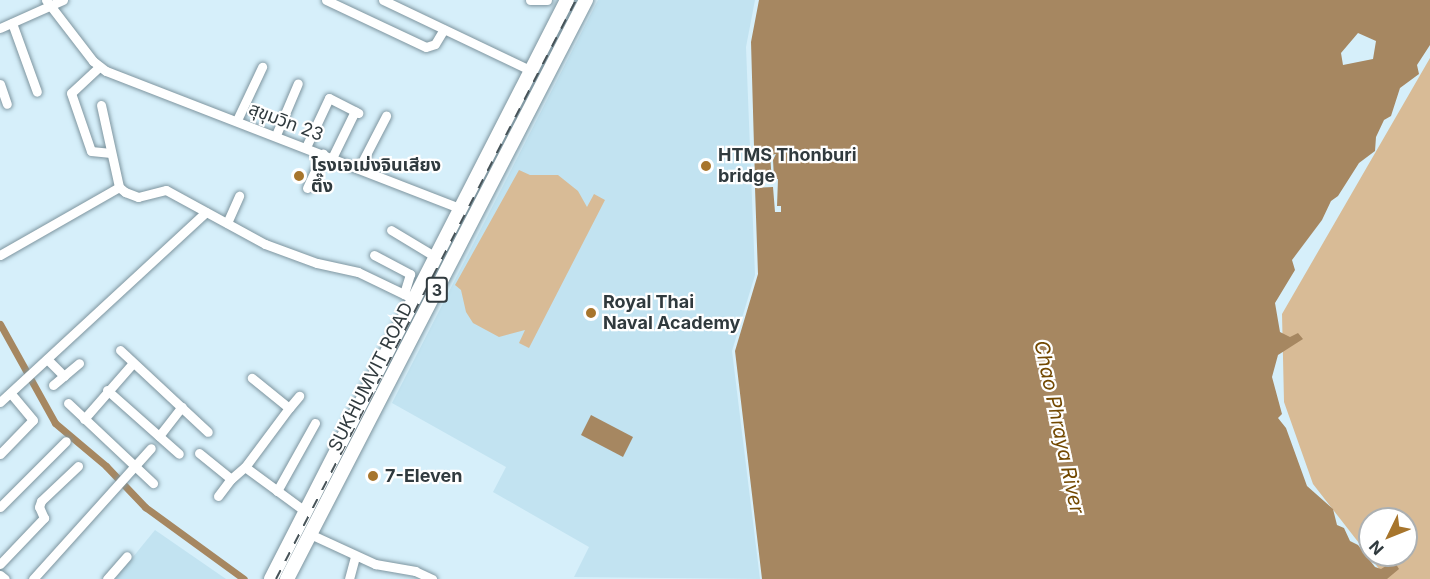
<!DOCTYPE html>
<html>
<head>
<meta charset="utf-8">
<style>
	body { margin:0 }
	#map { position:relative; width:1430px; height:579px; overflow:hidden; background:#d6effa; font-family:Inter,"Noto Sans Thai",sans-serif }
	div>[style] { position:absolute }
	.built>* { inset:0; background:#c2e3f1 }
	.green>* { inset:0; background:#d8bb96 }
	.water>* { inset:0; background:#a68761 }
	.canal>* { height:7px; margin:-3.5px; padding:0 3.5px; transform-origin:3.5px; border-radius:3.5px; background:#a68761 }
	.roads { filter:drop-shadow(0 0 2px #7e959f) drop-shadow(0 0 2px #7e959f) }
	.minor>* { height:9px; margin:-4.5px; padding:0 4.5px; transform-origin:4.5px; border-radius:4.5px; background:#fff }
	.highway>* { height:14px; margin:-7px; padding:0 7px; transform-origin:7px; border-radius:7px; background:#fff }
	.rail>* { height:2px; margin-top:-1px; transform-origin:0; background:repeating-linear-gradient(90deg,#475358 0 10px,transparent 0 20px) }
	.dots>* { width:16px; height:16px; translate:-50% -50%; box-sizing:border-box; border:3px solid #fff; border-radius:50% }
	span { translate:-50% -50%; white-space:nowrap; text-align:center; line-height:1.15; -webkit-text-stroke:4.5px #fff; paint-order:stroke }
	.shield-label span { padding:2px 4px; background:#fff; border:2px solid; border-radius:4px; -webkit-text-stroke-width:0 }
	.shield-label { font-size:16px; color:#303a3e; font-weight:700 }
	.street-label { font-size:18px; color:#303a3e }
	.poi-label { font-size:18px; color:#303a3e; font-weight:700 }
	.left { translate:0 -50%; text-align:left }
	.water-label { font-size:20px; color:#724800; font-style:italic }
	.north { position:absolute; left:1358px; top:507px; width:60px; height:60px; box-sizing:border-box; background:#fff; border:2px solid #acb0b2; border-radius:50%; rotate:227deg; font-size:16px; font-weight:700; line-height:24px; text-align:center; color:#303a3e }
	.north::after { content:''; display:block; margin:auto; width:21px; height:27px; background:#a7752c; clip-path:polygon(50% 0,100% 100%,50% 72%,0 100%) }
</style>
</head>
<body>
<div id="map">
	<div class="built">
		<div style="clip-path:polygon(598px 0,755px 0,746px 47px,755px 275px,732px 351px,760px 579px,574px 577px,589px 547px,493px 492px,506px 467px,392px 403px)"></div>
		<div style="clip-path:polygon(155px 530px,226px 579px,115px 579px)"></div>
	</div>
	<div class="green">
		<div style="clip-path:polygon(evenodd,1430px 58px,1430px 579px,1387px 579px,1313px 484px,1284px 402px,1282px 314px,1430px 58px,1370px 519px,1406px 519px,1406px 555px,1370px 555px,1370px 519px)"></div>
		<div style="clip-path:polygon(519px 170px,530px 175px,558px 175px,578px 191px,587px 207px,594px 194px,605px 200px,529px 348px,519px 343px,525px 330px,499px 337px,473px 323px,466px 312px,461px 290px,455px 285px)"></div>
	</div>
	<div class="water">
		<div style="clip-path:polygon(evenodd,759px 0,1430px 0,1430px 45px,1417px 65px,1419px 74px,1400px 88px,1391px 116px,1384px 120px,1376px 137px,1375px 151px,1359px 163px,1338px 196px,1331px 201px,1322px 220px,1292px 260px,1295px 270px,1275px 303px,1280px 332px,1290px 337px,1298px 333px,1303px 339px,1278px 355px,1272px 377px,1282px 414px,1278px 418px,1286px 428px,1307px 486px,1333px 509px,1337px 525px,1344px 528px,1350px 541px,1358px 545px,1375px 567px,1381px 569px,1394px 561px,1399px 569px,1387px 579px,762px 579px,735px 351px,758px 274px,755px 188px,773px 187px,775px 212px,781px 212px,781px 206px,777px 206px,778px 179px,774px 178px,773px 160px,776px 154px,770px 155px,772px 181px,755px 181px,751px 42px,759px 0,1358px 33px,1376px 41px,1373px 59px,1343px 65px,1341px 53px,1358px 33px)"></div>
		<div style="clip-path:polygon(591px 415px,633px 437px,623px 457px,581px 435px)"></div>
	</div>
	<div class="canal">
		<div style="left:0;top:324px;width:113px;rotate:60.9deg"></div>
		<div style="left:55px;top:423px;width:67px;rotate:40.1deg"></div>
		<div style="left:106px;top:466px;width:57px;rotate:46.4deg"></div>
		<div style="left:145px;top:507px;width:122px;rotate:36deg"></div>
	</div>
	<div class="roads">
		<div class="minor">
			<div style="left:46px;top:0;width:77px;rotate:52.4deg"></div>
			<div style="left:93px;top:61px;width:16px;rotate:38deg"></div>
			<div style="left:106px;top:71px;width:381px;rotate:21.2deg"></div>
			<div style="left:326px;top:0;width:110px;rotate:25.2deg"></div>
			<div style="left:426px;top:47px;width:9px;rotate:-18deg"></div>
			<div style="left:435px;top:44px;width:17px;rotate:-59deg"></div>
			<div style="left:383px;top:0;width:165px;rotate:25.5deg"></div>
			<div style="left:530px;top:0;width:17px"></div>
			<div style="left:12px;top:23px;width:73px;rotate:70.1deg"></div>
			<div style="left:0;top:28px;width:69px;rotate:-24deg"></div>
			<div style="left:99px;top:67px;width:38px;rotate:137deg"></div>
			<div style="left:71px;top:93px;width:61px;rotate:71deg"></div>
			<div style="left:91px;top:151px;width:20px;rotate:6deg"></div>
			<div style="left:0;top:84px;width:21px;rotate:71deg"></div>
			<div style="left:101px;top:105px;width:84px;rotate:77.6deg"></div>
			<div style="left:119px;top:187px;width:8px;rotate:40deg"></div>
			<div style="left:125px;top:192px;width:14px;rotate:21deg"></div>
			<div style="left:138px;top:197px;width:29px;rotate:-14deg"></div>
			<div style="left:166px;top:190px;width:113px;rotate:28.6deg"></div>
			<div style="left:265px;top:244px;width:55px;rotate:20.1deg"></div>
			<div style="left:317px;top:263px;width:42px;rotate:12.4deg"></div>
			<div style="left:358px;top:272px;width:62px;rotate:25.7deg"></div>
			<div style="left:237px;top:120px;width:59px;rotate:-64.7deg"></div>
			<div style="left:276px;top:135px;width:56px;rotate:-67.1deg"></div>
			<div style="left:306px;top:147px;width:54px;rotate:-64.9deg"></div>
			<div style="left:329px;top:98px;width:33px;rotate:27deg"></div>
			<div style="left:332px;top:158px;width:52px;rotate:-63.9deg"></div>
			<div style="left:359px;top:168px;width:59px;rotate:-62.6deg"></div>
			<div style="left:307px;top:188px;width:38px;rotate:-65deg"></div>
			<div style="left:227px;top:223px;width:30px;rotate:-66deg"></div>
			<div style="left:391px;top:230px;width:52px;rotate:31deg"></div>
			<div style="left:0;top:255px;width:137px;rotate:-29.7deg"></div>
			<div style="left:374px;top:255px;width:41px;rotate:27.8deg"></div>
			<div style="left:410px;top:274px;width:21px;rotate:107deg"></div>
			<div style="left:120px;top:350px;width:120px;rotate:43deg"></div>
			<div style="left:47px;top:359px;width:24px;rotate:45deg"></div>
			<div style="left:53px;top:385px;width:34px;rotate:-40deg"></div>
			<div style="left:107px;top:390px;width:96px;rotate:41.6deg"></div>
			<div style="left:0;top:402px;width:280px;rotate:-42.7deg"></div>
			<div style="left:68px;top:403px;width:117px;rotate:43.3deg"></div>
			<div style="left:289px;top:408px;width:16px;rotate:-50deg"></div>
			<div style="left:84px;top:419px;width:74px;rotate:-48.8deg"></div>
			<div style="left:159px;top:436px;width:37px;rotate:-52deg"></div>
			<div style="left:199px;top:453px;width:41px;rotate:39.1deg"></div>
			<div style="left:231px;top:479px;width:18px;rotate:-41deg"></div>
			<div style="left:245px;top:467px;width:74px;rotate:36.3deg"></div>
			<div style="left:0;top:454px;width:47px;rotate:-45.9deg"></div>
			<div style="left:33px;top:420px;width:35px;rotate:-130deg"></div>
			<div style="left:245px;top:467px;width:74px;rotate:-53.3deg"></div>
			<div style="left:289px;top:408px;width:48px;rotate:-141deg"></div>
			<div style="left:277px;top:491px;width:78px;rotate:-60.8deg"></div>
			<div style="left:218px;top:496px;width:21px;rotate:-53deg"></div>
			<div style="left:0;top:507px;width:93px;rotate:-45deg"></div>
			<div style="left:310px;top:534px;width:72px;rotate:24.8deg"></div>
			<div style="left:375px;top:564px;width:41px;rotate:9.9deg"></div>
			<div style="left:415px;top:571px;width:19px;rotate:25deg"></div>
			<div style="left:0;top:564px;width:64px;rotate:-46.3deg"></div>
			<div style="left:44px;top:518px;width:12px;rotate:-114deg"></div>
			<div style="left:39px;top:507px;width:6px;rotate:-72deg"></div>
			<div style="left:41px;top:501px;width:51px;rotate:-43.4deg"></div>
			<div style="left:0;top:575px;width:6px;rotate:39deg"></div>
			<div style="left:33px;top:579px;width:176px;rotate:-48deg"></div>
			<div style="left:107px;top:579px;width:30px;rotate:-49deg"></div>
			<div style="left:349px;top:579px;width:24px;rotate:-75deg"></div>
		</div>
		<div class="highway">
			<div style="left:271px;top:579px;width:650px;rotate:-62.92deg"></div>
			<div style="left:287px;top:579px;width:652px;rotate:-62.69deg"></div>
		</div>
	</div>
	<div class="rail">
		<div style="left:276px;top:579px;width:652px;rotate:-62.61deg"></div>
	</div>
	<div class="dots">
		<div style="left:706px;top:166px;background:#a7752c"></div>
		<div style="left:299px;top:176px;background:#a7752c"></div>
		<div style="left:591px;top:313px;background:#a7752c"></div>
		<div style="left:373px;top:476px;background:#a7752c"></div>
	</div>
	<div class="shield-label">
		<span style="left:437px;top:290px">3</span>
	</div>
	<div class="street-label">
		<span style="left:286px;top:122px;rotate:21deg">สุขุมวิท 23</span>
		<span style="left:371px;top:377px;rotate:-63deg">SUKHUMVIT ROAD</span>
	</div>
	<div class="poi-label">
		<span class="left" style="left:718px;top:166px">HTMS Thonburi<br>bridge</span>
		<span class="left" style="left:311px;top:176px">โรงเจเม่งจินเสียง<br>ตึ๊ง</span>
		<span class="left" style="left:603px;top:313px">Royal Thai<br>Naval Academy</span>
		<span class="left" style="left:385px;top:476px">7-Eleven</span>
	</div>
	<div class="water-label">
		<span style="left:1059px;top:427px;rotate:78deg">Chao Phraya River</span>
	</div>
	<div class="north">N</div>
</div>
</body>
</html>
